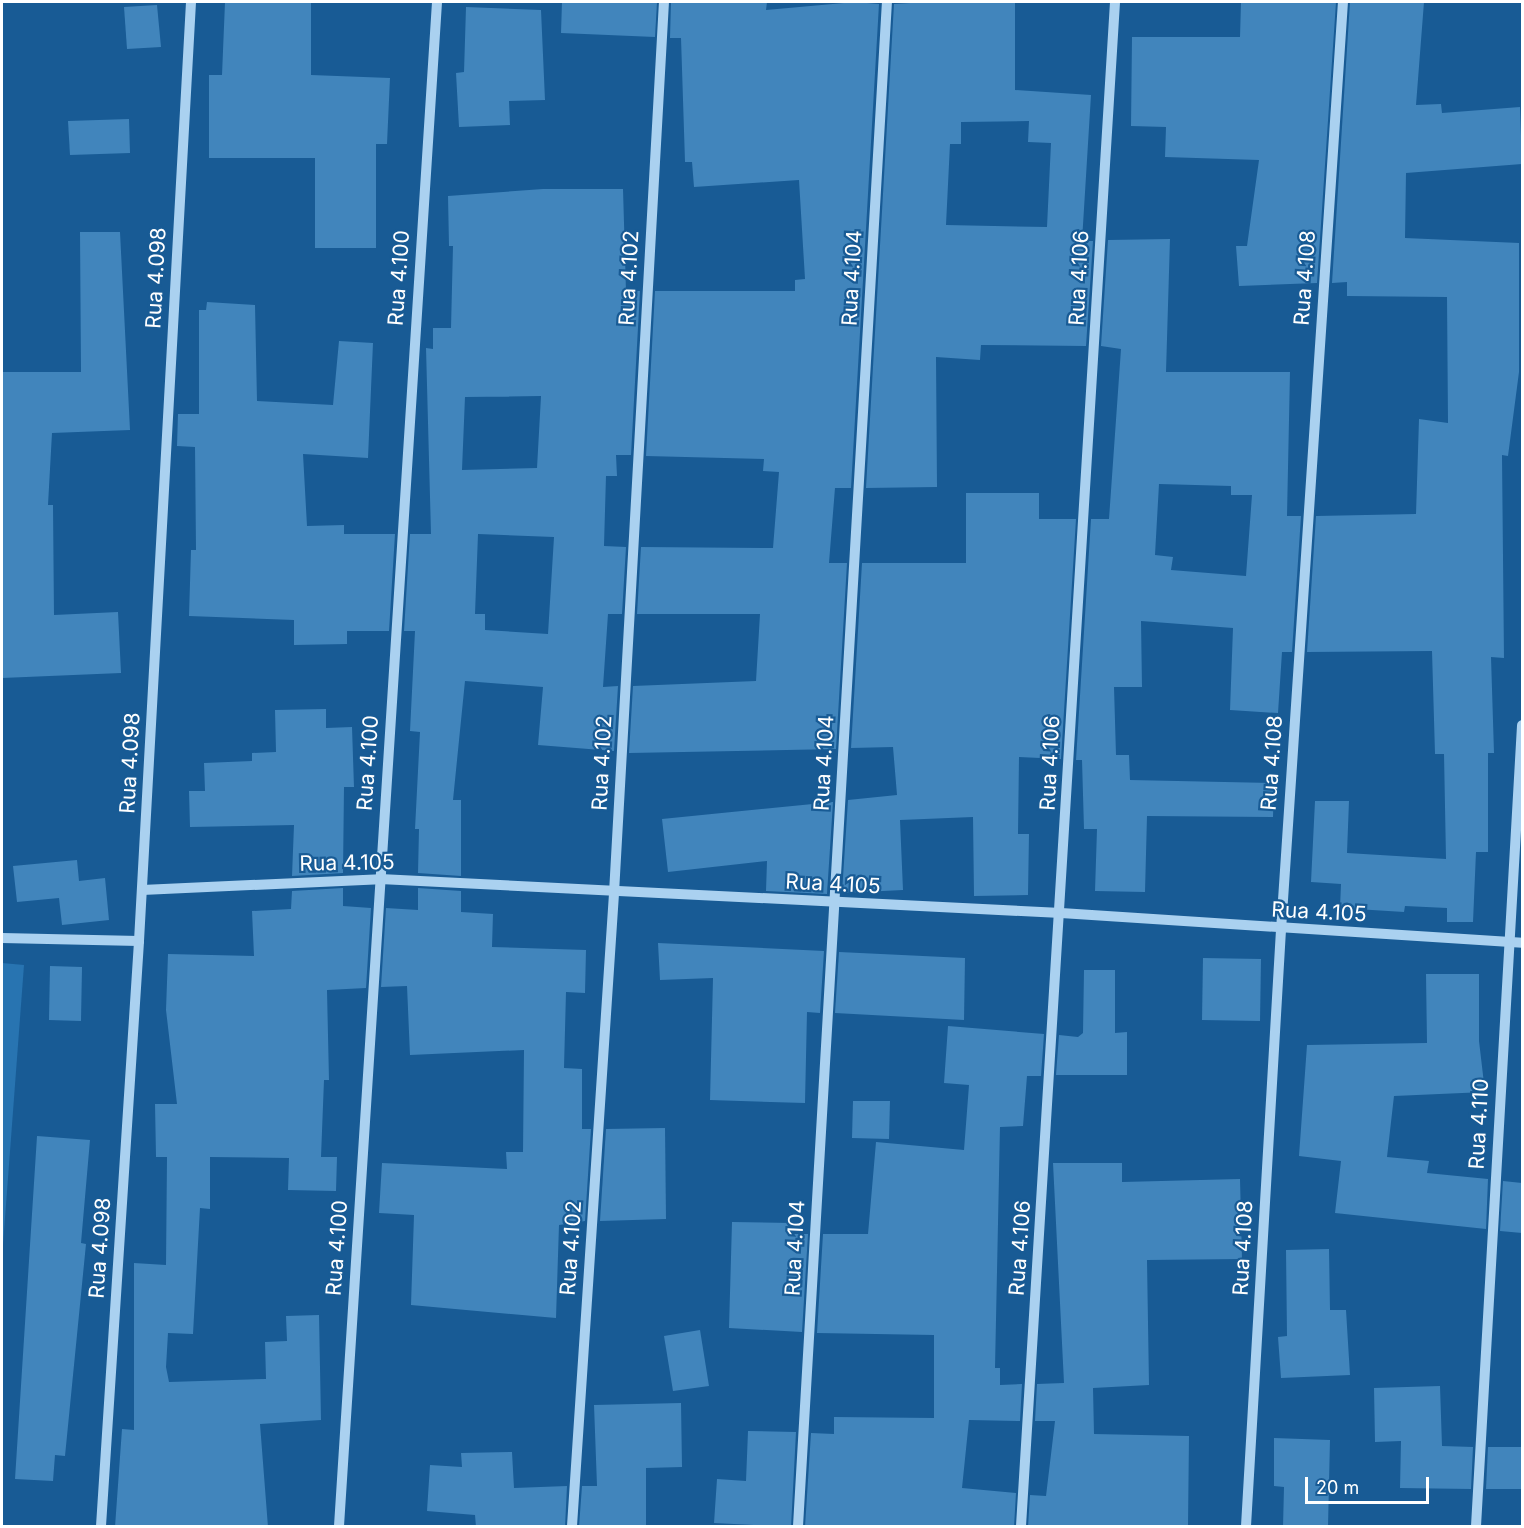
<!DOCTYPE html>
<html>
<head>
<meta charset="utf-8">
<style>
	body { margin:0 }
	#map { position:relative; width:1524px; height:1528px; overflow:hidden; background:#185b95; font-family:Inter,sans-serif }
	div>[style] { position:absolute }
	.green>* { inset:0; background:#2874b1 }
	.building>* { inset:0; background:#4185bc }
	.minor>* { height:10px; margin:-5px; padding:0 5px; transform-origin:5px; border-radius:5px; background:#aad1f0 }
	span { translate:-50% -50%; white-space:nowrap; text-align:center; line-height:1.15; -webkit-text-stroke:4.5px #185b95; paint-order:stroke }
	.street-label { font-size:21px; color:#fff }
	.frame { position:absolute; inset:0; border:3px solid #fff; pointer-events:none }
	.scale { position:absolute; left:1305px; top:1477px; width:124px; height:27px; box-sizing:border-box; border:3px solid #fff; border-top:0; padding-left:8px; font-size:18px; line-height:21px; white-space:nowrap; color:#fff; -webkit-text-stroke:4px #185b95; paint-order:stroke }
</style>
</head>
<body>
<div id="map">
	<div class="green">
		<div style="clip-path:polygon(2px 963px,24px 965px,2px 1258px)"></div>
	</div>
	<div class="building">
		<div style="clip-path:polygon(225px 2px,311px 2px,311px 75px,390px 78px,387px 144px,376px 144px,376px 248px,315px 248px,315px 158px,209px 158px,209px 75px,222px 75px)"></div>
		<div style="clip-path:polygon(562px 2px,657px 2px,655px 37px,561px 33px)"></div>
		<div style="clip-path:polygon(671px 2px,767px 2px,766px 10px,855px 2px,879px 4px,851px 488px,835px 488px,829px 563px,847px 563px,836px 749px,629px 753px,633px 686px,756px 681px,760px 614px,637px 614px,641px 547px,773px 548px,779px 472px,763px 471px,764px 459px,646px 456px,655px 291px,795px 291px,795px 280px,805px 279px,799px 180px,694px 187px,692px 162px,685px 162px,681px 38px,670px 38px)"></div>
		<div style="clip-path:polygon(evenodd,927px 2px,1015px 2px,1015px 90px,1091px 95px,1082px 241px,1093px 241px,1086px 346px,981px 345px,980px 360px,936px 357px,937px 487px,866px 488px,894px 4px,927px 2px,1029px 121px,1028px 142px,1051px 143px,1047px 227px,946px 225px,950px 144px,961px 144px,961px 122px,1029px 121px)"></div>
		<div style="clip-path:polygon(1241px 2px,1336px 2px,1317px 283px,1239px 286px,1236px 246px,1247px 246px,1259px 160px,1165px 157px,1166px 127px,1131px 126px,1132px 37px,1240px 37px)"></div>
		<div style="clip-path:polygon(1350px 2px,1424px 2px,1416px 105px,1441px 104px,1442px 113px,1520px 107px,1522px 164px,1406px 173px,1405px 238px,1519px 243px,1519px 372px,1508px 456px,1502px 455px,1504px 658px,1491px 657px,1494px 753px,1488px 753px,1488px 852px,1476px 852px,1473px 922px,1447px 922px,1447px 908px,1405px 906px,1404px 912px,1340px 908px,1341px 884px,1311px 882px,1315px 801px,1349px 801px,1347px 853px,1446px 859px,1444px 754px,1435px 754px,1432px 651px,1307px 652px,1316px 516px,1416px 514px,1419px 419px,1448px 423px,1447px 297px,1347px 296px,1347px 282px,1332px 283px)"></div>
		<div style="clip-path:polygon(157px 5px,161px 47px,127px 49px,124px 7px)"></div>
		<div style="clip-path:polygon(466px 7px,541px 10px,545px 100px,509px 101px,510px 125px,459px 127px,456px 73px,464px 72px)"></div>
		<div style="clip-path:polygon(129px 119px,130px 153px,70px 155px,68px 121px)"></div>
		<div style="clip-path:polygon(evenodd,543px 189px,623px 189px,626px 291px,640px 291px,631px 455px,616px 455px,617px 476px,606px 476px,604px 546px,626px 547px,622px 614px,608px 614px,603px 687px,618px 686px,614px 751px,538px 745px,543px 687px,465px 681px,453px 800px,461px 800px,461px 876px,418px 873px,419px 829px,415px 829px,420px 732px,410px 731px,415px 631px,404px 631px,410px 534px,431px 534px,426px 348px,433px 349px,433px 328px,451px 328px,453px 246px,449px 246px,448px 196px,543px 189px,541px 396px,537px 468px,462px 470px,465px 397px,541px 396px,543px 189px,478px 534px,554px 537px,548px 634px,485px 630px,485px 614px,475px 614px,478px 534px)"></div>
		<div style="clip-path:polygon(80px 232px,120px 232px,130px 430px,52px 433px,48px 505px,53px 505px,54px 615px,118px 612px,121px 673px,2px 678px,2px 372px,81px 372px)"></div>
		<div style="clip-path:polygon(evenodd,1170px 239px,1166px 372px,1290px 372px,1287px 516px,1301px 516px,1292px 652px,1282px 652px,1278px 713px,1230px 710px,1233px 628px,1141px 621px,1142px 687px,1114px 687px,1116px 755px,1129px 755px,1130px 780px,1274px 783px,1273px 817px,1147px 816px,1145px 892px,1095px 891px,1097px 829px,1084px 829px,1082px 760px,1076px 760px,1091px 519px,1109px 519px,1121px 349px,1101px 346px,1108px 240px,1170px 239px,1159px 484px,1231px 486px,1231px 495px,1252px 495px,1246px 576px,1171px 570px,1173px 557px,1155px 555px,1159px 484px)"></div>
		<div style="clip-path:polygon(207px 302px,255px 305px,257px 401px,333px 405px,339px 341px,373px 343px,368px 458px,303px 454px,307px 526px,344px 525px,344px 534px,395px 534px,389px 631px,347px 631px,347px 644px,294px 645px,294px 620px,189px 616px,191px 550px,196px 550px,195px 447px,177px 446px,178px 414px,199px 414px,199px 310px,206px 310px)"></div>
		<div style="clip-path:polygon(966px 493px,1039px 493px,1039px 519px,1076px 519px,1061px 759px,1019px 757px,1018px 834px,1029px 834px,1028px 895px,974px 896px,973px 817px,900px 820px,903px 890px,842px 893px,848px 800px,897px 795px,893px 747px,851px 748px,862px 563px,966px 563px)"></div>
		<div style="clip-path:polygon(326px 709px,326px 728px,352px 727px,354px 787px,344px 787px,343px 873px,292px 876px,294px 825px,190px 827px,189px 791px,205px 791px,204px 763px,252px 761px,252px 753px,276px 752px,275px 710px)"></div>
		<div style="clip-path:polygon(833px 802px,827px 894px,766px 891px,767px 861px,668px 872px,662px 819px)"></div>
		<div style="clip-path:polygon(77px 860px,79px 881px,105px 878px,109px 920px,62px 925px,59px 898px,17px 902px,13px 866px)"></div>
		<div style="clip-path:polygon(343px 888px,343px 906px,371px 908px,366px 988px,327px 990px,329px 1080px,324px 1080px,321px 1157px,337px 1157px,336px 1191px,288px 1190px,289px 1158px,210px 1157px,210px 1209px,200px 1208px,193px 1334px,168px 1333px,166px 1367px,169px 1382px,266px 1379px,265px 1342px,287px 1341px,286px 1316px,319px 1315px,321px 1420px,260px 1424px,268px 1527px,115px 1527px,122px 1429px,134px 1430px,134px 1263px,166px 1265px,167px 1157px,156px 1157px,155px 1104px,177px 1104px,166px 1010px,168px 954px,254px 956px,252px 911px,291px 909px,292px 891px)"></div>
		<div style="clip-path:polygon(418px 888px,461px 891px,461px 912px,493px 914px,492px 947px,586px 950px,585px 993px,566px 992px,564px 1068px,582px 1069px,582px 1129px,591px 1129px,585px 1221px,559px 1225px,556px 1318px,411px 1305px,414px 1215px,379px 1213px,382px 1163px,507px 1169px,506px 1152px,523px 1152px,524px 1050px,410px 1055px,407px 986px,381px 987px,386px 908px,418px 910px)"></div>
		<div style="clip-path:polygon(658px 943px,824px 951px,820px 1013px,807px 1012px,805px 1103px,710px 1100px,713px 978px,660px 980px)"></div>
		<div style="clip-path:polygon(839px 952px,965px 958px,964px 1020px,835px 1013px)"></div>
		<div style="clip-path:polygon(1203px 958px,1261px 959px,1260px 1021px,1202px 1020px)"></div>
		<div style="clip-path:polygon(50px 966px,82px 967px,81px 1021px,49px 1020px)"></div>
		<div style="clip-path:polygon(1084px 970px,1115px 970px,1115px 1033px,1127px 1032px,1127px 1075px,1056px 1075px,1059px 1035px,1078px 1037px,1083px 1033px)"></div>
		<div style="clip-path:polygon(1426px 974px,1479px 974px,1479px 1041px,1485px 1092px,1394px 1096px,1387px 1157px,1429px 1161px,1427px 1173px,1488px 1179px,1486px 1229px,1335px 1213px,1341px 1161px,1299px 1156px,1307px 1045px,1427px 1043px)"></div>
		<div style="clip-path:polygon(948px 1026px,1044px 1034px,1041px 1076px,1027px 1076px,1023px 1126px,1000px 1127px,995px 1368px,1000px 1368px,1000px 1385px,1022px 1384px,1020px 1421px,969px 1420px,962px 1488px,1016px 1493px,1014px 1527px,805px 1527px,811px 1433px,834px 1434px,834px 1417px,934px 1418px,934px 1335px,817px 1333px,823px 1234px,868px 1234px,876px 1142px,964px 1150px,969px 1085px,944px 1083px)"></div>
		<div style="clip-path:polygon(853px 1101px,890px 1101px,889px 1139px,852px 1138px)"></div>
		<div style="clip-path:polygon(665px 1128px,666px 1219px,600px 1221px,606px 1129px)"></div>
		<div style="clip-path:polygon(37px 1136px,90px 1140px,81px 1243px,86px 1244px,65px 1456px,55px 1455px,53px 1481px,15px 1479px)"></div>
		<div style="clip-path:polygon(1053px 1163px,1122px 1163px,1122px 1182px,1240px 1179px,1242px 1259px,1147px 1260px,1149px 1385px,1093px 1388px,1094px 1434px,1189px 1436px,1188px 1527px,1028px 1527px,1030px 1495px,1046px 1496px,1055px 1421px,1035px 1421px,1037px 1384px,1064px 1383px)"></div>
		<div style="clip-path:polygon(1503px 1181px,1522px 1183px,1522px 1233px,1500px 1231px)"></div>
		<div style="clip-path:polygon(732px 1222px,792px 1223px,792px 1234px,808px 1234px,802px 1332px,729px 1328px)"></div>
		<div style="clip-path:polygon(1329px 1249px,1330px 1310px,1346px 1310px,1350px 1375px,1281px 1378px,1278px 1337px,1287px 1336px,1286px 1250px)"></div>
		<div style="clip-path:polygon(700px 1330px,709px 1386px,673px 1391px,664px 1336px)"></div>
		<div style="clip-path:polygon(1440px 1386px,1442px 1446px,1473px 1447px,1471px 1489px,1400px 1488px,1401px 1441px,1375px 1442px,1374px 1388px)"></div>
		<div style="clip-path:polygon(681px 1403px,682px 1467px,646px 1468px,646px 1527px,579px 1527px,582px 1486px,597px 1486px,594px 1405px)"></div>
		<div style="clip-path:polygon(748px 1431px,796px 1432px,791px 1527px,714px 1523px,717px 1479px,746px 1481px)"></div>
		<div style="clip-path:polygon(1274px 1438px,1330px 1440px,1328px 1527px,1283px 1527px,1284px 1487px,1274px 1486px)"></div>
		<div style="clip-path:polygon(1488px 1447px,1522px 1447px,1522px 1489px,1486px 1489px)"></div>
		<div style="clip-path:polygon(512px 1452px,514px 1488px,567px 1486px,565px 1527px,476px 1527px,475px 1515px,427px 1511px,430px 1465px,462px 1467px,461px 1453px)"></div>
	</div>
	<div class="minor">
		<div style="left:142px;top:890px;width:238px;rotate:-2.6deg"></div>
		<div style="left:380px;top:879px;width:682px;rotate:2.86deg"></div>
		<div style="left:1061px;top:913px;width:462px;rotate:3.7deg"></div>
		<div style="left:2px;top:938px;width:137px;rotate:1.3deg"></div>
		<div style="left:101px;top:1526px;width:586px;rotate:-86.28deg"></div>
		<div style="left:139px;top:941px;width:940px;rotate:-86.83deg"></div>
		<div style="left:339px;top:1526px;width:1527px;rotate:-86.32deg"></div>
		<div style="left:572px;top:1526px;width:634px;rotate:-86.2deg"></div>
		<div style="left:614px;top:893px;width:892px;rotate:-86.79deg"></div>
		<div style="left:798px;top:1526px;width:1527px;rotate:-86.66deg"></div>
		<div style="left:1021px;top:1526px;width:1527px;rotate:-86.47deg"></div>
		<div style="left:1246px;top:1526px;width:597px;rotate:-86.64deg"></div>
		<div style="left:1281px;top:930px;width:930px;rotate:-86.18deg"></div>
		<div style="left:1476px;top:1526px;width:802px;rotate:-86.71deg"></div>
	</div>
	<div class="street-label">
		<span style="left:156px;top:278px;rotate:-87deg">Rua 4.098</span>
		<span style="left:399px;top:278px;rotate:-86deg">Rua 4.100</span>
		<span style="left:629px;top:278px;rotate:-87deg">Rua 4.102</span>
		<span style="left:852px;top:278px;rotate:-87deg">Rua 4.104</span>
		<span style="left:1079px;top:278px;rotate:-87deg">Rua 4.106</span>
		<span style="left:1305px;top:278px;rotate:-86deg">Rua 4.108</span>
		<span style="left:130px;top:763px;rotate:-87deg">Rua 4.098</span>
		<span style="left:368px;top:763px;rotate:-86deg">Rua 4.100</span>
		<span style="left:602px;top:763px;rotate:-87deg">Rua 4.102</span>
		<span style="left:824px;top:763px;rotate:-87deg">Rua 4.104</span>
		<span style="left:1050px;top:763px;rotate:-87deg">Rua 4.106</span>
		<span style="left:1272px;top:763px;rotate:-86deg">Rua 4.108</span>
		<span style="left:347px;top:863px;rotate:-1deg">Rua 4.105</span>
		<span style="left:833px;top:884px;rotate:3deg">Rua 4.105</span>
		<span style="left:1319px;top:912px;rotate:3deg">Rua 4.105</span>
		<span style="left:1479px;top:1124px;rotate:-87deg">Rua 4.110</span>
		<span style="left:100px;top:1248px;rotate:-86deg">Rua 4.098</span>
		<span style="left:337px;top:1248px;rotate:-86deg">Rua 4.100</span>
		<span style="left:571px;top:1248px;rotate:-86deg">Rua 4.102</span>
		<span style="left:795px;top:1248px;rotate:-87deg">Rua 4.104</span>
		<span style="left:1020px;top:1248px;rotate:-86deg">Rua 4.106</span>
		<span style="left:1243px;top:1248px;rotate:-87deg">Rua 4.108</span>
	</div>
	<div class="frame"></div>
	<div class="scale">20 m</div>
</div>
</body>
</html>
